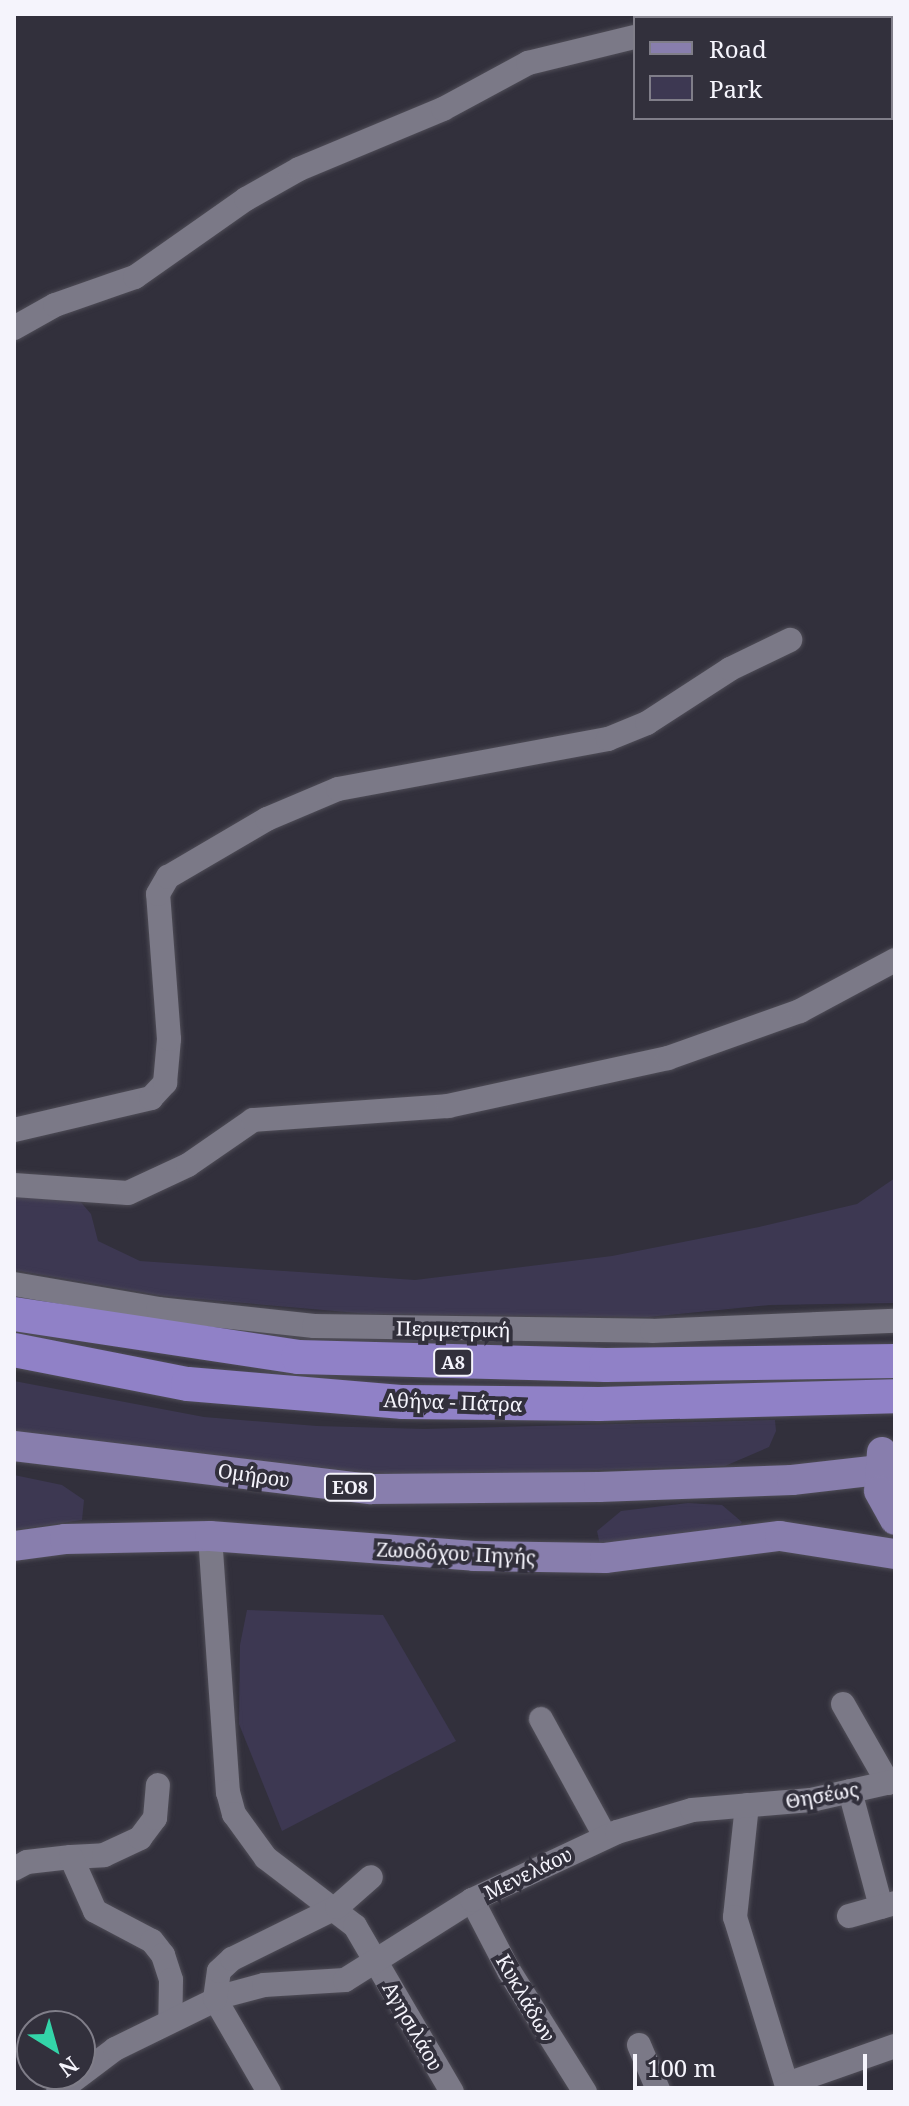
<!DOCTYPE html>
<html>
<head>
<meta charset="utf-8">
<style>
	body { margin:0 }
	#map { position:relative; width:909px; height:2106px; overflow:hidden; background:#32303c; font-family:"Noto Serif",serif }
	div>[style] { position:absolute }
	.green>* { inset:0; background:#3d3852 }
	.roads { filter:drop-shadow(0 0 2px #4f4d57) drop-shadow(0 0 2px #4f4d57) }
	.minor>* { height:24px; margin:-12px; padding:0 12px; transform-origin:12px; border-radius:12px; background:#7b7987 }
	.major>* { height:30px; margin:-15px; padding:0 15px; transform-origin:15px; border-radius:15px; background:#887ead }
	.highway>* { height:34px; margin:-17px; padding:0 17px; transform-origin:17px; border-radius:17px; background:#9081c7 }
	span { translate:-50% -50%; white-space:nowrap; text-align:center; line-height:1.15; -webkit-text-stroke:8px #32303c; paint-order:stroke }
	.shield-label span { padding:2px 6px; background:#32303c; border:2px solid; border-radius:6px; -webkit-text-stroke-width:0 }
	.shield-label { font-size:18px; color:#f5f4fc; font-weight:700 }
	.street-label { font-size:20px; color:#f5f4fc }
	.frame { position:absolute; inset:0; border:16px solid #f5f4fc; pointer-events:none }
	.legend { position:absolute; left:633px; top:16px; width:260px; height:104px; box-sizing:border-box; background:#32303c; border:2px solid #807e89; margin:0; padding:10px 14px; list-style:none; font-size:24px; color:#f5f4fc }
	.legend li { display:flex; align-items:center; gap:16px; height:40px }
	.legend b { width:40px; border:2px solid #807e89 }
	.north { position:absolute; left:16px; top:2010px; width:80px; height:80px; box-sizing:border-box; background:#32303c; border:2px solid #807e89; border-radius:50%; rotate:143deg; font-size:22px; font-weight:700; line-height:32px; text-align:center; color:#f5f4fc }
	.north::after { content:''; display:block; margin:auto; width:28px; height:36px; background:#33d4a8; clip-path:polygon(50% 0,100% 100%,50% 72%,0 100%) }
	.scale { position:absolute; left:633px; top:2054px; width:234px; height:36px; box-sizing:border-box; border:4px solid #f5f4fc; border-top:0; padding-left:10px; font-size:24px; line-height:28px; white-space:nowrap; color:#f5f4fc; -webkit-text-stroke:6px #32303c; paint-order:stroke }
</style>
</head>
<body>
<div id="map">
	<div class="green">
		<div style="clip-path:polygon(895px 1178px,895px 1303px,769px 1305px,648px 1317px,369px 1314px,164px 1296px,14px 1270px,14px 1190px,79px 1200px,91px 1214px,98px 1241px,140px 1261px,415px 1280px,612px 1256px,759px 1227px,857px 1204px)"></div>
		<div style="clip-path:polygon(14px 1381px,204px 1417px,317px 1426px,425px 1429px,775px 1420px,776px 1431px,769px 1447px,725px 1466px,434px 1475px,361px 1472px,14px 1432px)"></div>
		<div style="clip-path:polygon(14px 1475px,62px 1485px,84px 1500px,82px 1520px,14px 1530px)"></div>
		<div style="clip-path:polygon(688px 1503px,722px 1505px,742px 1522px,735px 1530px,600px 1545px,597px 1531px,621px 1511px)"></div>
		<div style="clip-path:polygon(247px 1610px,383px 1615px,456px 1741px,282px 1831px,239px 1724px,240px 1645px)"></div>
	</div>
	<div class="roads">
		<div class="minor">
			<div style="left:700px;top:18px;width:8px;rotate:-30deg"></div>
			<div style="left:14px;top:328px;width:47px;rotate:-29.3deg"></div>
			<div style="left:55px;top:305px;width:85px;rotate:-19.3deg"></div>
			<div style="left:135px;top:277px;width:136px;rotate:-35.1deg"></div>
			<div style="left:246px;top:199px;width:61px;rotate:-29.5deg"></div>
			<div style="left:299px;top:169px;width:156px;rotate:-22.6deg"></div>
			<div style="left:443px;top:109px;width:97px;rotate:-28.4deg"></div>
			<div style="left:528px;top:63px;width:110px;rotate:-13.7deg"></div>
			<div style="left:14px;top:1130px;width:141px;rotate:-13.1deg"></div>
			<div style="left:151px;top:1098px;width:21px;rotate:-47deg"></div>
			<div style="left:165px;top:1083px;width:44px;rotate:-84.8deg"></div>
			<div style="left:169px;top:1039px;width:145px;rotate:-94.3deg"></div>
			<div style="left:158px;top:894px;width:20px;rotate:-60deg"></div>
			<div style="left:168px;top:877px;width:115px;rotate:-30.4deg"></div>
			<div style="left:267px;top:819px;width:77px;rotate:-22.9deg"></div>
			<div style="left:338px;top:789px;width:275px;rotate:-10.5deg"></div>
			<div style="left:608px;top:739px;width:42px;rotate:-22.3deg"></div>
			<div style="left:647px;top:723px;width:99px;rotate:-33deg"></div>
			<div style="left:730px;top:669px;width:67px;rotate:-25.8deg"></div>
			<div style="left:14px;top:1185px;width:114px;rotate:4deg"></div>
			<div style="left:128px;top:1193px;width:66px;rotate:-25deg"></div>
			<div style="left:188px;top:1165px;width:79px;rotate:-34.7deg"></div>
			<div style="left:253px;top:1120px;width:196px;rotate:-4.1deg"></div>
			<div style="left:448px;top:1106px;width:225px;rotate:-12.3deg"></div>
			<div style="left:668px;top:1058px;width:140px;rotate:-19.6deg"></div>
			<div style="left:800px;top:1011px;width:108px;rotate:-28.2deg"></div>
			<div style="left:14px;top:1284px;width:146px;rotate:9.8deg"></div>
			<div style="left:158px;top:1309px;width:157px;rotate:6.2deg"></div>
			<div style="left:314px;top:1326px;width:338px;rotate:0.8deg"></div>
			<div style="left:652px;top:1331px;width:243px;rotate:-2.4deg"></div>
			<div style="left:210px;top:1536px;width:257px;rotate:86deg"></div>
			<div style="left:228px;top:1792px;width:23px;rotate:75deg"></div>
			<div style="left:234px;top:1814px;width:54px;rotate:54deg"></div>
			<div style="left:266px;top:1858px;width:112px;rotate:37.4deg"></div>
			<div style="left:355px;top:1926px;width:192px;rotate:59.7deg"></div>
			<div style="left:843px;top:1704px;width:91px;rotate:60.3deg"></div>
			<div style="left:541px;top:1719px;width:133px;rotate:61.3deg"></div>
			<div style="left:850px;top:1791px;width:120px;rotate:75deg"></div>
			<div style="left:747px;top:1805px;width:113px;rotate:96.1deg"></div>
			<div style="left:735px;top:1917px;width:183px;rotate:72.9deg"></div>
			<div style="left:71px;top:1857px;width:33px;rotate:-3deg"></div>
			<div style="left:104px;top:1855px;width:40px;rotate:-25deg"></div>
			<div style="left:140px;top:1838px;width:25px;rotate:-53deg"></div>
			<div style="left:155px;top:1818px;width:33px;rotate:-85deg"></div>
			<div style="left:14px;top:1869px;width:15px;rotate:-28deg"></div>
			<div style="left:27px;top:1862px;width:44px;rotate:-6.5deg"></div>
			<div style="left:71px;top:1857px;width:59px;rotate:66deg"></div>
			<div style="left:95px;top:1911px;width:64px;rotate:27.8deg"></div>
			<div style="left:152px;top:1941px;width:18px;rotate:52deg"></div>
			<div style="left:163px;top:1955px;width:26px;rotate:72deg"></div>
			<div style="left:171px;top:1980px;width:39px;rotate:91deg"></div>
			<div style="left:472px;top:1900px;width:80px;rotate:62.5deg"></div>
			<div style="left:509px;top:1971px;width:143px;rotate:57.9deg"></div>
			<div style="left:849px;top:1916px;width:48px;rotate:-15.8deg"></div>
			<div style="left:639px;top:2045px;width:51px;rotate:66.9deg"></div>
			<div style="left:787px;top:2084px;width:114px;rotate:-19.4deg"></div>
			<div style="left:58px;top:2092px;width:71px;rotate:-37deg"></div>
			<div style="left:115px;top:2049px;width:120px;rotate:-26.1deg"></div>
			<div style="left:223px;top:1996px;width:42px;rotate:-15deg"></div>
			<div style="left:264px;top:1985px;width:81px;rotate:-3.5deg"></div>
			<div style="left:345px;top:1980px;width:150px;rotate:-32.2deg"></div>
			<div style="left:472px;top:1900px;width:160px;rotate:-25.1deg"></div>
			<div style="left:617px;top:1832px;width:78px;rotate:-16.3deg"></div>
			<div style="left:692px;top:1810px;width:119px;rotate:-4.8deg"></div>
			<div style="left:811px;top:1800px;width:86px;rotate:-12.7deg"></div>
			<div style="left:269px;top:2092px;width:108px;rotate:-120.1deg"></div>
			<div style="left:215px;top:1999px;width:28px;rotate:-82deg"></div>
			<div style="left:219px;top:1971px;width:18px;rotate:-43deg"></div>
			<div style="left:232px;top:1959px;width:117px;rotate:-26.3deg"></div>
			<div style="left:337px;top:1907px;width:45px;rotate:-41.4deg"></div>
		</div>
		<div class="major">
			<div style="left:14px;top:1446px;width:360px;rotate:6.9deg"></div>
			<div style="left:371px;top:1489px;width:228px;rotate:-0.5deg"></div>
			<div style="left:599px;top:1487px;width:193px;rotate:-2.1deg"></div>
			<div style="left:792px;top:1480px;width:104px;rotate:-6.6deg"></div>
			<div style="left:882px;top:1452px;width:39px;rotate:94deg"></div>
			<div style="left:879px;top:1491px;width:33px;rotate:61deg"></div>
			<div style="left:14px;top:1546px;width:51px;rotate:-7.8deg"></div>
			<div style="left:65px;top:1539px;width:145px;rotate:-1.2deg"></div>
			<div style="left:210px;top:1536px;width:265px;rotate:4.3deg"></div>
			<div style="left:474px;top:1556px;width:131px;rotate:0.9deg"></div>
			<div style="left:605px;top:1558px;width:176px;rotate:-7.2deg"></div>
			<div style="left:780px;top:1536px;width:116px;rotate:8.9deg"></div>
		</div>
		<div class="highway">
			<div style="left:14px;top:1314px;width:287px;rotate:8.6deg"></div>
			<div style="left:298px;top:1357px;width:308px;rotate:1.5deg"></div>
			<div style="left:606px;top:1365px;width:289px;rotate:-0.8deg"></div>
			<div style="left:14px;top:1350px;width:177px;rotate:11.1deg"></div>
			<div style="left:188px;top:1384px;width:216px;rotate:4.8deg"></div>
			<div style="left:403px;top:1402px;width:196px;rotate:0.6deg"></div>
			<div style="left:599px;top:1404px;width:296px;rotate:-1.5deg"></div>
		</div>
	</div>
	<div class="shield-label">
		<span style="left:453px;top:1362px">Α8</span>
		<span style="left:350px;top:1487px">ΕΟ8</span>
	</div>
	<div class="street-label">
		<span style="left:453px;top:1329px;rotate:1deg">Περιμετρική</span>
		<span style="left:453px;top:1402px;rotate:2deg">Αθήνα - Πάτρα</span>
		<span style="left:254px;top:1475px;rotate:8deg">Ομήρου</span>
		<span style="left:456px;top:1553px;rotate:3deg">Ζωοδόχου Πηγής</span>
		<span style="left:822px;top:1795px;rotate:-10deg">Θησέως</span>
		<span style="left:528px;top:1873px;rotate:-26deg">Μενελάου</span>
		<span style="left:526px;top:1998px;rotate:60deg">Κυκλάδων</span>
		<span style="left:413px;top:2026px;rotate:60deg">Αγησιλάου</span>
	</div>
	<div class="frame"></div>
	<ul class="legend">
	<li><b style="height:10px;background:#887ead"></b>Road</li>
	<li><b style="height:22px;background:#3d3852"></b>Park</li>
	</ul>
	<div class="north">N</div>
	<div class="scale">100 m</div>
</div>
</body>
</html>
